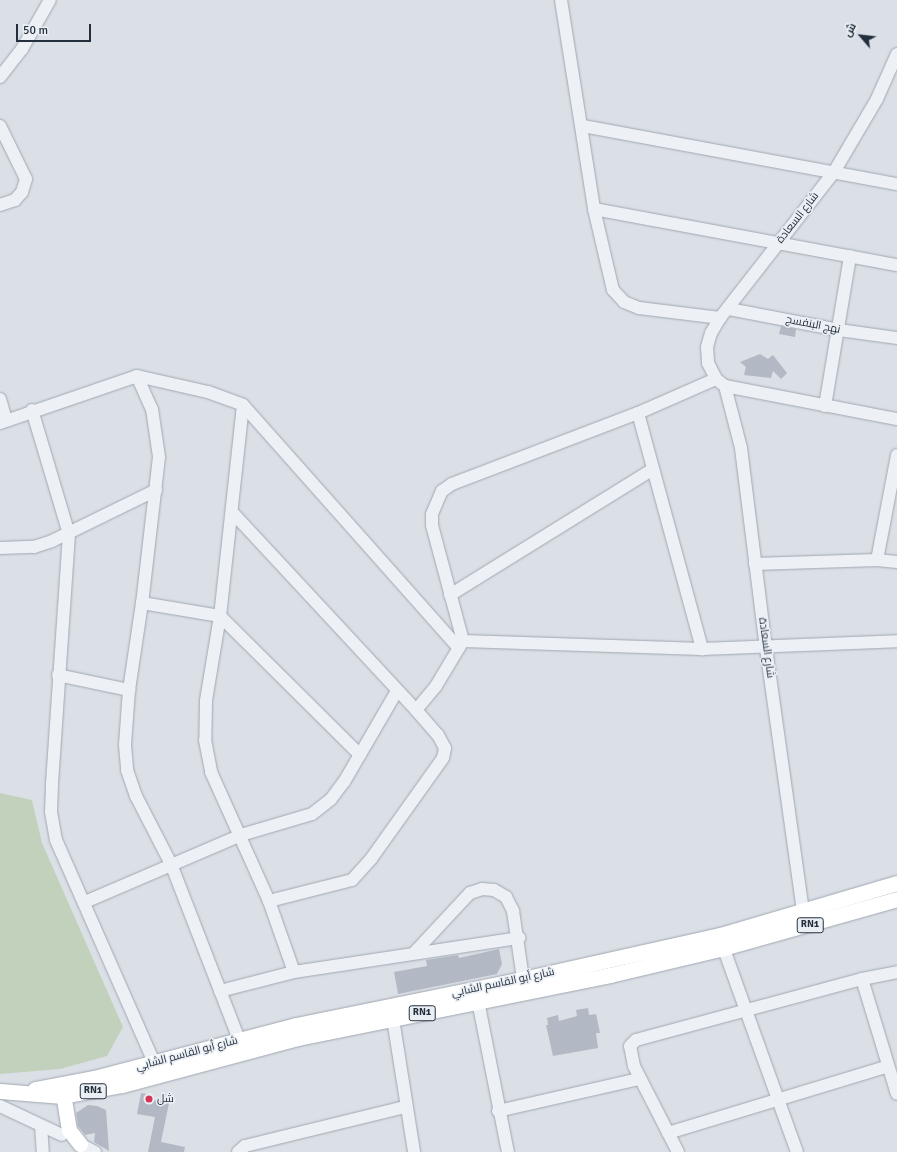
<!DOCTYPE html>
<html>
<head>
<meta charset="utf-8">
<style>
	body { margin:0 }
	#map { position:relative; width:897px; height:1152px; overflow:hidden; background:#dbe0e7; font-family:Signika,Cairo,sans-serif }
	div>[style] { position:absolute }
	.green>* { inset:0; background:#c2d1bb }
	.building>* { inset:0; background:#b2b9c4 }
	.roads { filter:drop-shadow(0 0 1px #a0a7b1) drop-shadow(0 0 1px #a0a7b1) }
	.minor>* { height:12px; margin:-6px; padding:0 6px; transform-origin:6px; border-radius:6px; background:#edf0f5 }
	.major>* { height:15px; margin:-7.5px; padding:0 7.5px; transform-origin:7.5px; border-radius:7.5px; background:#fff }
	.dots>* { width:11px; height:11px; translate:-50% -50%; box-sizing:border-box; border:2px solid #eaeff4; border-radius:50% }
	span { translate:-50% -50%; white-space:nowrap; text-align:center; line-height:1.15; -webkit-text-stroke:3px #eaeff4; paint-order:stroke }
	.shield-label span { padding:1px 3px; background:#eaeff4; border:1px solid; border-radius:3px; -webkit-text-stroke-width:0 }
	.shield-label { font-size:10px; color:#242f3d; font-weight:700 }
	.street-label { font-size:11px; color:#242f3d }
	.poi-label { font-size:11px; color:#242f3d }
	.left { translate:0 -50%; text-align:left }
	.north { position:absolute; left:841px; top:16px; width:40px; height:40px; -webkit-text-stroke:3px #eaeff4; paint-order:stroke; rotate:298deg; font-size:11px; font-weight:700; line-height:16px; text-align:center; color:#242f3d }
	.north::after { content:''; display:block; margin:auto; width:14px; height:18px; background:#242f3d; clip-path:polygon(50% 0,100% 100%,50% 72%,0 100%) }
	.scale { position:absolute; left:16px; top:24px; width:75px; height:18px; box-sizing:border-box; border:2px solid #242f3d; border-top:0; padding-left:5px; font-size:12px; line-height:14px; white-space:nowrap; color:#242f3d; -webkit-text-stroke:3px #eaeff4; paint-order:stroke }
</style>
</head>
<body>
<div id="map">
	<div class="green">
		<div style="clip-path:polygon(0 793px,32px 800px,42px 843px,123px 1027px,107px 1056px,60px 1069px,0 1074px)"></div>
	</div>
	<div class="building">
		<div style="clip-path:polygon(781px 326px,796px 329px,795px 337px,779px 334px)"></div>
		<div style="clip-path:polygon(760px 354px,768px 359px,773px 355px,787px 373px,781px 379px,773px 371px,771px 378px,744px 375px,746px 367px,740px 362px)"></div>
		<div style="clip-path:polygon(499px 949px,502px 964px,497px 974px,398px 994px,394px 972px,427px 966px,426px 960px,458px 955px,459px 958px)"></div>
		<div style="clip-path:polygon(588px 1008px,589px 1015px,596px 1014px,600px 1033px,596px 1033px,598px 1048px,553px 1056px,546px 1025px,548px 1025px,547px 1018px,558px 1015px,559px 1021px,577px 1016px,576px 1010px)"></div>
		<div style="clip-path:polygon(141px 1093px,153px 1095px,153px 1100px,169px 1103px,161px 1142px,185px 1147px,184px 1152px,148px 1152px,155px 1117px,137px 1114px)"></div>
		<div style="clip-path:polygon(88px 1105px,97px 1106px,106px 1110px,109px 1151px,94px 1142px,95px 1133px,85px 1135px,78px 1126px,76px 1113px)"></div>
	</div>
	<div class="roads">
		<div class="minor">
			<div style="left:561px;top:0;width:212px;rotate:81deg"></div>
			<div style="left:594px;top:209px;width:83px;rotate:76.8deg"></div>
			<div style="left:613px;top:290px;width:16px;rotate:47deg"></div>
			<div style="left:624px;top:302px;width:16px;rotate:22deg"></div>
			<div style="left:639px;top:308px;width:82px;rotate:7deg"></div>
			<div style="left:897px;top:54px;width:49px;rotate:114deg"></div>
			<div style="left:877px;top:99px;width:85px;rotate:120.5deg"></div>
			<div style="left:834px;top:172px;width:185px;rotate:128deg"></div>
			<div style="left:720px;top:318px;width:17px;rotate:121deg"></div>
			<div style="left:711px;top:333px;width:15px;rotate:106deg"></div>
			<div style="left:707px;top:347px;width:16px;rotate:86deg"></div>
			<div style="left:708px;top:363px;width:18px;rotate:63deg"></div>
			<div style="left:716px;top:379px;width:11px;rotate:38deg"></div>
			<div style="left:725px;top:386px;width:175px;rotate:10.9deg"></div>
			<div style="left:0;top:77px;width:36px;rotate:-52deg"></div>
			<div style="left:22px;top:49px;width:56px;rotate:-60.3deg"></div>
			<div style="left:0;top:126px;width:59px;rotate:63.9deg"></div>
			<div style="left:26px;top:179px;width:14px;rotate:107deg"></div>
			<div style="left:22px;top:192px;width:11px;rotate:131deg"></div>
			<div style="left:15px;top:200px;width:16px;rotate:162deg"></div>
			<div style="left:583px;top:126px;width:319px;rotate:10.5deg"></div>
			<div style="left:594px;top:209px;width:308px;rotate:10.5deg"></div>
			<div style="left:729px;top:309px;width:112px;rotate:10.8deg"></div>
			<div style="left:839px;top:330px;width:59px;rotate:7.9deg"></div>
			<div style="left:137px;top:376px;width:36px;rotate:66deg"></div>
			<div style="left:152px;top:409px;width:49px;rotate:81.7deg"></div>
			<div style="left:159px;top:457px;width:147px;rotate:96.6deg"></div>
			<div style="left:142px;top:603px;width:88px;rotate:98.5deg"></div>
			<div style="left:129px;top:690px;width:55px;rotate:94.2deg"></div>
			<div style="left:125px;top:745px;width:25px;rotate:85deg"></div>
			<div style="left:127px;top:770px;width:28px;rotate:71deg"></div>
			<div style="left:136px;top:796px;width:76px;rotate:62.8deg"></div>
			<div style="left:171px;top:864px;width:196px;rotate:68.8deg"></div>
			<div style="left:725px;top:386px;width:64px;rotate:75.5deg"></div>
			<div style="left:741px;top:448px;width:202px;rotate:82.9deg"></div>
			<div style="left:766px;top:648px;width:273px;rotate:82deg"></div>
			<div style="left:0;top:399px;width:22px;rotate:74deg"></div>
			<div style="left:243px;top:405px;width:212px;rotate:96.2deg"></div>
			<div style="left:220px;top:616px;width:86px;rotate:99.4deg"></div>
			<div style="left:206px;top:701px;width:39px;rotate:91deg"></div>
			<div style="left:205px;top:740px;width:33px;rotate:79deg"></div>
			<div style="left:211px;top:772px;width:141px;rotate:65.8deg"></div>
			<div style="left:269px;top:901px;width:75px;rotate:70.6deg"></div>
			<div style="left:825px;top:406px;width:152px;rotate:-80.5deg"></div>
			<div style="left:32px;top:410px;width:129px;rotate:73.4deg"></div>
			<div style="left:69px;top:534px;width:251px;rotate:93.9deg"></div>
			<div style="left:52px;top:784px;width:28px;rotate:92deg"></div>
			<div style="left:51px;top:812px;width:28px;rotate:80deg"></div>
			<div style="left:56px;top:840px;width:243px;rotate:66.2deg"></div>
			<div style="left:638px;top:413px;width:245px;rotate:74.8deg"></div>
			<div style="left:0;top:423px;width:145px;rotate:-18.9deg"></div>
			<div style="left:137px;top:376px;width:73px;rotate:12.7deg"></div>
			<div style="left:208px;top:392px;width:37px;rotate:20deg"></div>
			<div style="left:243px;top:405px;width:325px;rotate:48.4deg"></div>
			<div style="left:232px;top:512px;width:270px;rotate:47.1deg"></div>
			<div style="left:416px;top:710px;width:33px;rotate:49deg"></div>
			<div style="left:438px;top:735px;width:15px;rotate:62deg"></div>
			<div style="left:445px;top:748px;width:10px;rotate:101deg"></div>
			<div style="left:443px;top:758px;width:124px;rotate:125.5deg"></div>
			<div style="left:371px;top:859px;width:28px;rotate:132deg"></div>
			<div style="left:352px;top:880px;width:86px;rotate:165.8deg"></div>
			<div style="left:0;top:548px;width:34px;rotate:-2deg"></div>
			<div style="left:34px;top:547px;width:19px;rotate:-18deg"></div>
			<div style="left:52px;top:541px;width:116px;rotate:-26.1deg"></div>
			<div style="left:877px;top:560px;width:107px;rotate:-79.2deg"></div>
			<div style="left:755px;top:564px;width:122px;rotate:-1.9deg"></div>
			<div style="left:877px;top:560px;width:20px;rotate:6deg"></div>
			<div style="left:450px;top:595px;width:239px;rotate:-31.8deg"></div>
			<div style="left:142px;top:603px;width:79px;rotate:9.5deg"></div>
			<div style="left:220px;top:616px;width:197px;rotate:44.8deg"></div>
			<div style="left:463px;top:641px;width:239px;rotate:1.9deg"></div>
			<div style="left:702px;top:649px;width:195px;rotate:-2.3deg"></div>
			<div style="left:58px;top:675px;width:73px;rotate:11.9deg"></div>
			<div style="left:416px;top:710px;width:31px;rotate:-50deg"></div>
			<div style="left:436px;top:686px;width:52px;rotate:-59deg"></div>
			<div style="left:463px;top:641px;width:120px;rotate:-105deg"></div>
			<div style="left:432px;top:525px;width:11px;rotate:-90deg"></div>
			<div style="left:432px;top:514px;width:25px;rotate:-67deg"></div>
			<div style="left:442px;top:491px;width:12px;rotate:-35deg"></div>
			<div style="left:452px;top:484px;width:199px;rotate:-20.9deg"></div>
			<div style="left:638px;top:413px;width:85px;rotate:-23.6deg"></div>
			<div style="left:85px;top:902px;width:170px;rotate:-23.2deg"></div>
			<div style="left:241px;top:835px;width:74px;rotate:-16.5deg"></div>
			<div style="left:312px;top:814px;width:24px;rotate:-38deg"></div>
			<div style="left:331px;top:799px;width:21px;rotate:-53deg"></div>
			<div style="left:344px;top:782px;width:105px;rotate:-59.8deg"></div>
			<div style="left:721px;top:941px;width:224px;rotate:70.2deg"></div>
			<div style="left:414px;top:953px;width:82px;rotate:-47deg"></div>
			<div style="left:470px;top:893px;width:13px;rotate:-18deg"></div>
			<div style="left:482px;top:889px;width:12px;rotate:5deg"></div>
			<div style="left:494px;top:890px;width:14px;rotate:30deg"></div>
			<div style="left:506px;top:897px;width:16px;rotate:63deg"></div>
			<div style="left:513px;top:911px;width:69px;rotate:81.6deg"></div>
			<div style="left:862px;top:979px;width:120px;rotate:73.1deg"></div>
			<div style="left:220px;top:991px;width:76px;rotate:-14.4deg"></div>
			<div style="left:294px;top:972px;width:228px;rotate:-8.6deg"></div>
			<div style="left:478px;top:1001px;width:154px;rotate:78.8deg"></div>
			<div style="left:393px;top:1019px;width:135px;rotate:81deg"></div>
			<div style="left:0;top:1106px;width:68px;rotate:25.1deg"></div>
			<div style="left:498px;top:1111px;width:145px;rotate:-12.8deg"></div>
			<div style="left:41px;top:1126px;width:26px;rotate:86deg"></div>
			<div style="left:668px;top:1133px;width:230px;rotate:-16.9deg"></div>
			<div style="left:80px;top:1144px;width:17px;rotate:28deg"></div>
			<div style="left:238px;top:1152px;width:9px;rotate:-41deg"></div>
			<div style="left:245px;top:1146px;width:165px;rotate:-13.7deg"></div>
			<div style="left:678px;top:1152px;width:97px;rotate:-117.1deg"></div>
			<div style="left:634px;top:1066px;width:20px;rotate:-101deg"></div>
			<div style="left:630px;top:1046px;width:8px;rotate:-45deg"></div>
			<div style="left:636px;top:1040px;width:234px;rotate:-15.1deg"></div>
			<div style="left:862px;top:979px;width:36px;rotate:-11deg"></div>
		</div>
		<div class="major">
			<div style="left:62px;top:1087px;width:44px;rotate:80.8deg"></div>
			<div style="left:69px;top:1130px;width:18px;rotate:52deg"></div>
			<div style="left:35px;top:1089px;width:60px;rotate:-10.6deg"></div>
			<div style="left:94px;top:1078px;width:209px;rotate:-14.7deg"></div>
			<div style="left:296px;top:1025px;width:232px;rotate:-11.5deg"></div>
			<div style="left:523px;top:979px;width:202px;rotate:-12.6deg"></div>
			<div style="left:720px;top:935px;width:184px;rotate:-16.4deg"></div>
			<div style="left:0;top:1091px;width:63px;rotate:4.5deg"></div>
			<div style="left:63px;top:1096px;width:60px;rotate:-10.6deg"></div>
			<div style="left:122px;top:1085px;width:182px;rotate:-15deg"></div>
			<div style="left:298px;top:1038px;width:318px;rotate:-11.4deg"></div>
			<div style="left:610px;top:975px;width:116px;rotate:-13.4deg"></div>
			<div style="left:723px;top:948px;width:181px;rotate:-15.7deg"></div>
		</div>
	</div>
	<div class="dots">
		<div style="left:149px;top:1099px;background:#d83455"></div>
	</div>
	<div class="shield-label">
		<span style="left:810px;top:925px">RN1</span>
		<span style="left:422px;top:1013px">RN1</span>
		<span style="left:93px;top:1091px">RN1</span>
	</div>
	<div class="street-label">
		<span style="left:798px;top:218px;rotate:-52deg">شارع السعادة</span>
		<span style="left:813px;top:325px;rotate:11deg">نهج البنفسج</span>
		<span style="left:766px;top:648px;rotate:82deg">شارع السعادة</span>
		<span style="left:503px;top:983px;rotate:-12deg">شارع أبو القاسم الشابي</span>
		<span style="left:187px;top:1054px;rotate:-15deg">شارع أبو القاسم الشابي</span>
	</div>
	<div class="poi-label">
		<span class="left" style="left:157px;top:1099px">شل</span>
	</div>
	<div class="north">ش</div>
	<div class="scale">50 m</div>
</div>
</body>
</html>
